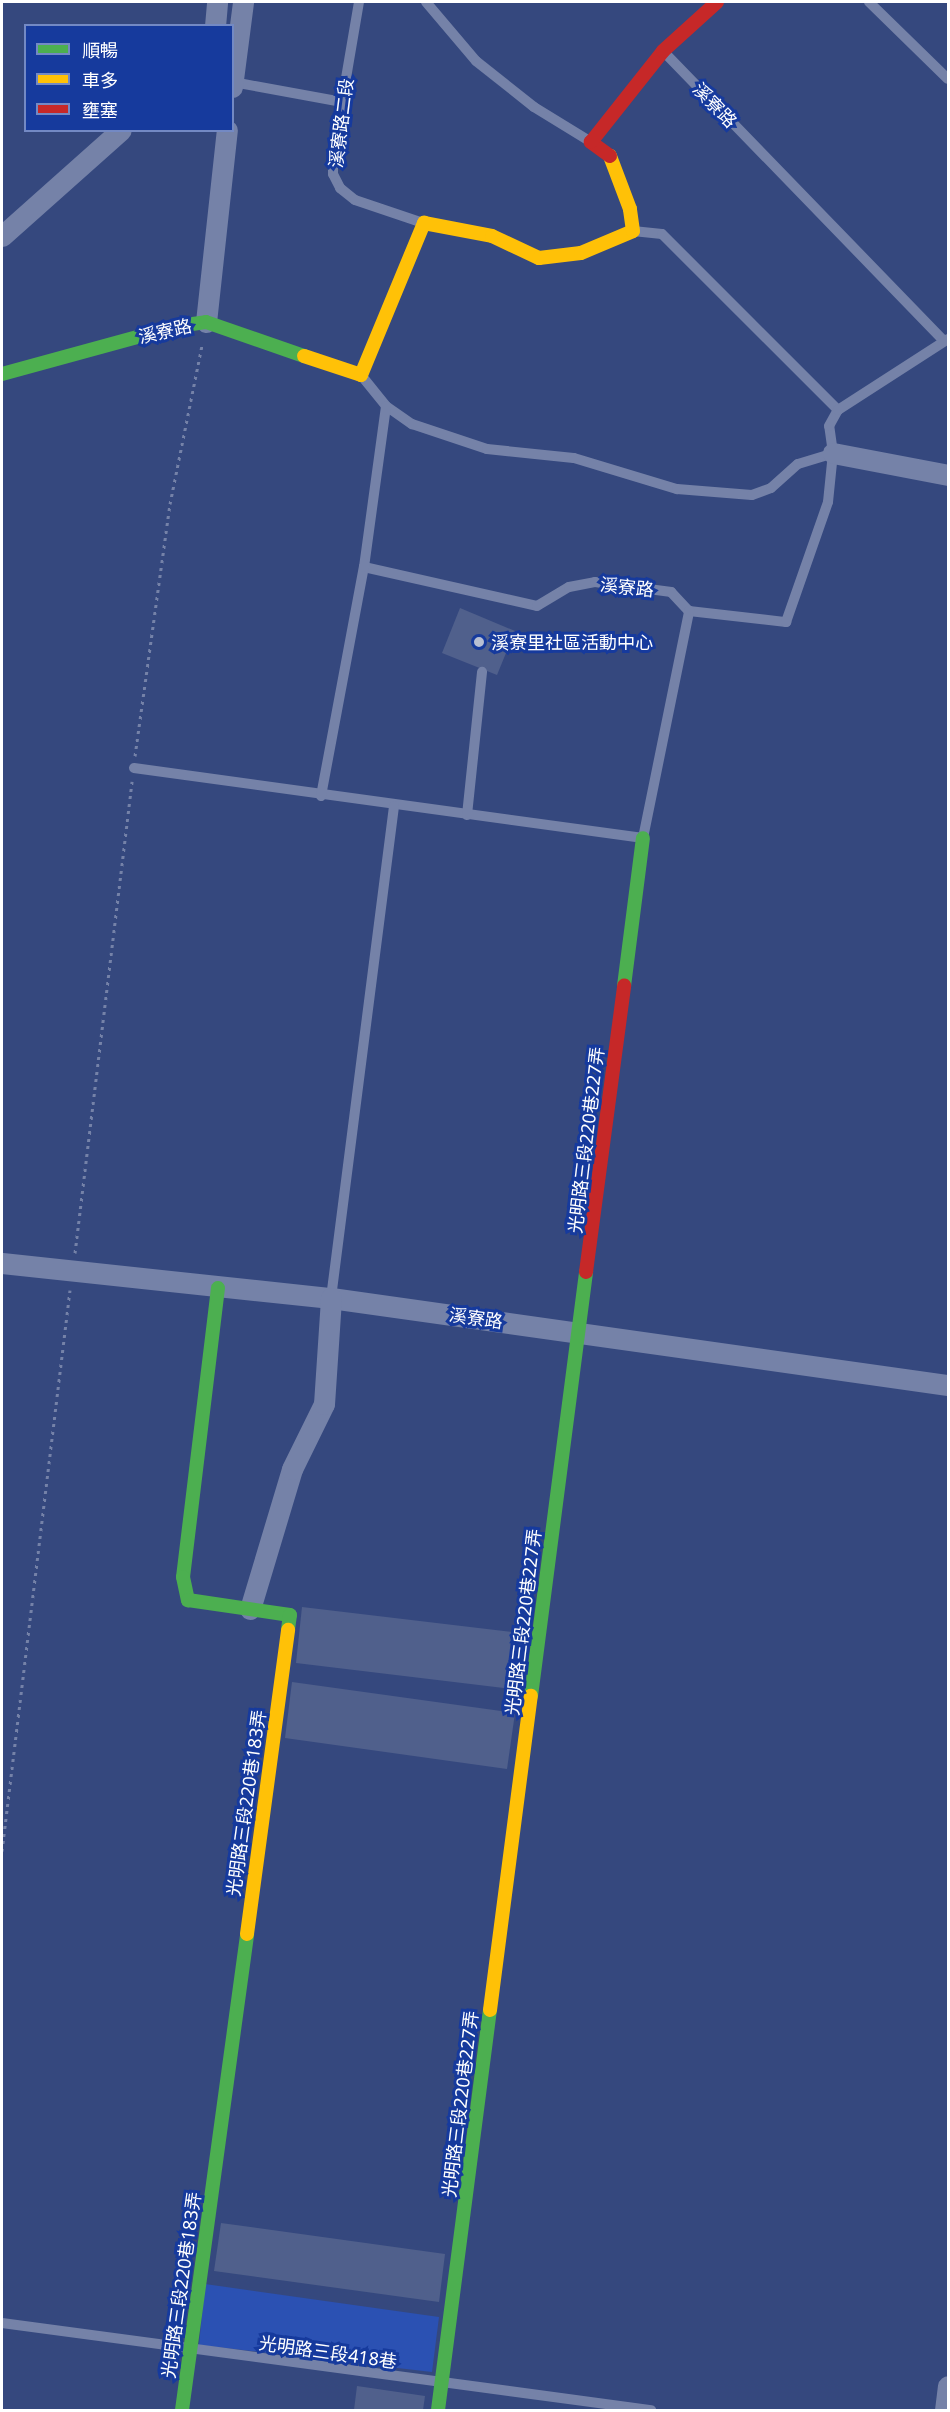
<!DOCTYPE html>
<html>
<head>
<meta charset="utf-8">
<style>
	body { margin:0 }
	#map { position:relative; width:950px; height:2412px; overflow:hidden; background:#35487e; font-family:"Noto Sans","Noto Sans TC",sans-serif }
	div>[style] { position:absolute }
	.green>* { inset:0; background:#2b51b3 }
	.building>* { inset:0; background:#50608c }
	.path>* { height:3px; margin-top:-1.5px; transform-origin:0; background:repeating-linear-gradient(90deg,#7582a8 0 3px,transparent 0 7.5px) }
	.lane>* { height:10px; margin:-5px; padding:0 5px; transform-origin:5px; border-radius:5px; background:#7582a8 }
	.street>* { height:21px; margin:-10.5px; padding:0 10.5px; transform-origin:10.5px; border-radius:10.5px; background:#7582a8 }
	.fast>* { height:14px; margin:-7px; padding:0 7px; transform-origin:7px; border-radius:7px; background:#4caf50 }
	.slow>* { height:14px; margin:-7px; padding:0 7px; transform-origin:7px; border-radius:7px; background:#ffc107 }
	.jam>* { height:14px; margin:-7px; padding:0 7px; transform-origin:7px; border-radius:7px; background:#c62828 }
	.dots>* { width:16px; height:16px; translate:-50% -50%; box-sizing:border-box; border:3px solid #163a9d; border-radius:50% }
	span { translate:-50% -50%; white-space:nowrap; text-align:center; line-height:1.15; -webkit-text-stroke:6px #163a9d; paint-order:stroke }
	.street-label { font-size:18px; color:#fff }
	.poi-label { font-size:18px; color:#fff }
	.left { translate:0 -50%; text-align:left }
	.frame { position:absolute; inset:0; border:3px solid #fff; pointer-events:none }
	.legend { position:absolute; left:24px; top:24px; width:210px; height:108px; box-sizing:border-box; background:#163a9d; border:2px solid #7389c4; margin:0; padding:8px 10px; list-style:none; font-size:18px; color:#fff }
	.legend li { display:flex; align-items:center; gap:12px; height:30px }
	.legend b { width:30px; border:2px solid #7389c4 }
</style>
</head>
<body>
<div id="map">
	<div class="green">
		<div style="clip-path:polygon(205px 2284px,439px 2317px,432px 2372px,199px 2345px)"></div>
	</div>
	<div class="building">
		<div style="clip-path:polygon(460px 608px,515px 631px,497px 675px,442px 653px)"></div>
		<div style="clip-path:polygon(302px 1607px,528px 1634px,521px 1690px,296px 1663px)"></div>
		<div style="clip-path:polygon(292px 1682px,515px 1713px,507px 1769px,285px 1738px)"></div>
		<div style="clip-path:polygon(221px 2223px,445px 2254px,439px 2302px,214px 2271px)"></div>
		<div style="clip-path:polygon(357px 2386px,425px 2396px,423px 2410px,354px 2410px)"></div>
	</div>
	<div class="path">
		<div style="left:135px;top:756px;width:254px;rotate:-82.1deg"></div>
		<div style="left:170px;top:504px;width:162px;rotate:-78.6deg"></div>
		<div style="left:75px;top:1253px;width:475px;rotate:-83.1deg"></div>
		<div style="left:2px;top:1851px;width:565px;rotate:-83.09deg"></div>
	</div>
	<div class="lane">
		<div style="left:359px;top:2px;width:154px;rotate:99.7deg"></div>
		<div style="left:333px;top:154px;width:20px;rotate:90deg"></div>
		<div style="left:333px;top:174px;width:16px;rotate:63deg"></div>
		<div style="left:340px;top:188px;width:19px;rotate:39deg"></div>
		<div style="left:355px;top:200px;width:72px;rotate:18.7deg"></div>
		<div style="left:426px;top:2px;width:77px;rotate:49.7deg"></div>
		<div style="left:476px;top:61px;width:74px;rotate:38.4deg"></div>
		<div style="left:534px;top:107px;width:67px;rotate:31.6deg"></div>
		<div style="left:869px;top:2px;width:110px;rotate:44.3deg"></div>
		<div style="left:663px;top:51px;width:402px;rotate:45.9deg"></div>
		<div style="left:233px;top:82px;width:111px;rotate:10.4deg"></div>
		<div style="left:633px;top:231px;width:29px;rotate:6deg"></div>
		<div style="left:662px;top:234px;width:249px;rotate:45deg"></div>
		<div style="left:361px;top:375px;width:40px;rotate:51deg"></div>
		<div style="left:386px;top:406px;width:32px;rotate:35deg"></div>
		<div style="left:412px;top:424px;width:79px;rotate:18.4deg"></div>
		<div style="left:487px;top:449px;width:87px;rotate:5.9deg"></div>
		<div style="left:574px;top:458px;width:108px;rotate:16.8deg"></div>
		<div style="left:677px;top:489px;width:75px;rotate:4.6deg"></div>
		<div style="left:752px;top:495px;width:20px;rotate:-20deg"></div>
		<div style="left:771px;top:488px;width:36px;rotate:-42deg"></div>
		<div style="left:798px;top:464px;width:37px;rotate:-17deg"></div>
		<div style="left:364px;top:567px;width:177px;rotate:12.7deg"></div>
		<div style="left:537px;top:606px;width:37px;rotate:-31deg"></div>
		<div style="left:569px;top:587px;width:26px;rotate:-11deg"></div>
		<div style="left:595px;top:582px;width:77px;rotate:7.5deg"></div>
		<div style="left:671px;top:592px;width:26px;rotate:47deg"></div>
		<div style="left:689px;top:611px;width:98px;rotate:6.5deg"></div>
		<div style="left:786px;top:622px;width:127px;rotate:-70.7deg"></div>
		<div style="left:828px;top:502px;width:49px;rotate:-84.2deg"></div>
		<div style="left:833px;top:453px;width:27px;rotate:-98deg"></div>
		<div style="left:829px;top:426px;width:18px;rotate:-61deg"></div>
		<div style="left:838px;top:410px;width:131px;rotate:-32.8deg"></div>
		<div style="left:134px;top:768px;width:514px;rotate:7.83deg"></div>
		<div style="left:643px;top:838px;width:232px;rotate:-78.5deg"></div>
		<div style="left:321px;top:796px;width:233px;rotate:-79.4deg"></div>
		<div style="left:364px;top:567px;width:162px;rotate:-82.2deg"></div>
		<div style="left:467px;top:815px;width:144px;rotate:-84deg"></div>
		<div style="left:331px;top:1298px;width:496px;rotate:-82.7deg"></div>
		<div style="left:2px;top:2323px;width:655px;rotate:7.64deg"></div>
	</div>
	<div class="street">
		<div style="left:215px;top:26px;width:24px;rotate:-85deg"></div>
		<div style="left:232px;top:87px;width:86px;rotate:-82.6deg"></div>
		<div style="left:2px;top:236px;width:159px;rotate:-41.7deg"></div>
		<div style="left:206px;top:322px;width:193px;rotate:-83.8deg"></div>
		<div style="left:833px;top:453px;width:117px;rotate:10.8deg"></div>
		<div style="left:2px;top:1263px;width:331px;rotate:6.1deg"></div>
		<div style="left:331px;top:1298px;width:623px;rotate:8.03deg"></div>
		<div style="left:250px;top:1609px;width:146px;rotate:-73.3deg"></div>
		<div style="left:292px;top:1469px;width:72px;rotate:-63.8deg"></div>
		<div style="left:324px;top:1404px;width:106px;rotate:-86.2deg"></div>
		<div style="left:945px;top:2410px;width:24px;rotate:-83deg"></div>
	</div>
	<div class="fast">
		<div style="left:2px;top:374px;width:182px;rotate:-15.3deg"></div>
		<div style="left:178px;top:326px;width:28px;rotate:-8deg"></div>
		<div style="left:206px;top:322px;width:104px;rotate:19.1deg"></div>
		<div style="left:624px;top:986px;width:149px;rotate:-82.7deg"></div>
		<div style="left:218px;top:1288px;width:291px;rotate:96.9deg"></div>
		<div style="left:183px;top:1577px;width:24px;rotate:78deg"></div>
		<div style="left:188px;top:1600px;width:103px;rotate:8.4deg"></div>
		<div style="left:290px;top:1615px;width:15px;rotate:98deg"></div>
		<div style="left:531px;top:1696px;width:428px;rotate:-82.6deg"></div>
		<div style="left:182px;top:2410px;width:480px;rotate:-82.2deg"></div>
		<div style="left:438px;top:2410px;width:403px;rotate:-82.6deg"></div>
	</div>
	<div class="slow">
		<div style="left:304px;top:356px;width:60px;rotate:18.4deg"></div>
		<div style="left:361px;top:375px;width:165px;rotate:-67.5deg"></div>
		<div style="left:424px;top:223px;width:69px;rotate:10.8deg"></div>
		<div style="left:492px;top:236px;width:52px;rotate:25.1deg"></div>
		<div style="left:539px;top:258px;width:42px;rotate:-6.8deg"></div>
		<div style="left:581px;top:253px;width:56px;rotate:-22.9deg"></div>
		<div style="left:633px;top:231px;width:22px;rotate:-98deg"></div>
		<div style="left:630px;top:209px;width:57px;rotate:-110.7deg"></div>
		<div style="left:247px;top:1934px;width:307px;rotate:-82.3deg"></div>
		<div style="left:490px;top:2010px;width:317px;rotate:-82.6deg"></div>
	</div>
	<div class="jam">
		<div style="left:610px;top:156px;width:24px;rotate:-144deg"></div>
		<div style="left:591px;top:142px;width:116px;rotate:-51.6deg"></div>
		<div style="left:663px;top:51px;width:73px;rotate:-42.2deg"></div>
		<div style="left:586px;top:1272px;width:289px;rotate:-82.4deg"></div>
	</div>
	<div class="dots">
		<div style="left:479px;top:642px;background:#b8bfd2"></div>
	</div>
	<div class="street-label">
		<span style="left:715px;top:105px;rotate:46deg">溪寮路</span>
		<span style="left:341px;top:123px;rotate:-83deg">溪寮路二段</span>
		<span style="left:165px;top:331px;rotate:-13deg">溪寮路</span>
		<span style="left:627px;top:587px;rotate:6deg">溪寮路</span>
		<span style="left:586px;top:1140px;rotate:-83deg">光明路三段220巷227弄</span>
		<span style="left:476px;top:1318px;rotate:8deg">溪寮路</span>
		<span style="left:523px;top:1622px;rotate:-83deg">光明路三段220巷227弄</span>
		<span style="left:246px;top:1803px;rotate:-82deg">光明路三段220巷183弄</span>
		<span style="left:460px;top:2104px;rotate:-83deg">光明路三段220巷227弄</span>
		<span style="left:181px;top:2285px;rotate:-82deg">光明路三段220巷183弄</span>
		<span style="left:328px;top:2352px;rotate:8deg">光明路三段418巷</span>
	</div>
	<div class="poi-label">
		<span class="left" style="left:491px;top:642px">溪寮里社區活動中心</span>
	</div>
	<div class="frame"></div>
	<ul class="legend">
	<li><b style="height:8px;background:#4caf50"></b>順暢</li>
	<li><b style="height:8px;background:#ffc107"></b>車多</li>
	<li><b style="height:8px;background:#c62828"></b>壅塞</li>
	</ul>
</div>
</body>
</html>
